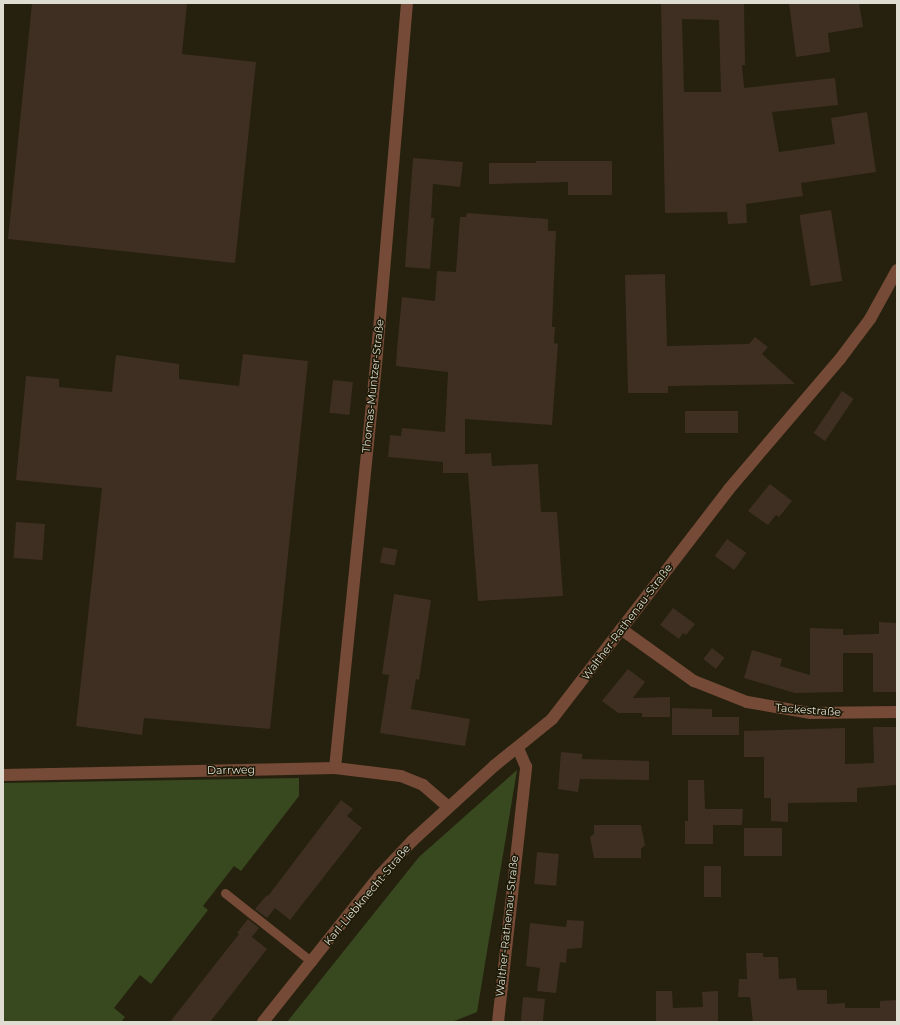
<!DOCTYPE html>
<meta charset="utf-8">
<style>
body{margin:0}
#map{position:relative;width:900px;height:1025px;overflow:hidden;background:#25210e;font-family:Montserrat,sans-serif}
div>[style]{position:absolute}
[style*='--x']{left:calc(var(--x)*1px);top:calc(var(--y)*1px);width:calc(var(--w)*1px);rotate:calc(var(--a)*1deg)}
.green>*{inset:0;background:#38481f}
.building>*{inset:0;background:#3f2f22;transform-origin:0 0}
.lane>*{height:9px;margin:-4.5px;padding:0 4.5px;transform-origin:4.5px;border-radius:4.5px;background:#754a36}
.street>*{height:12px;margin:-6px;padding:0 6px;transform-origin:6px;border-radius:6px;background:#754a36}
span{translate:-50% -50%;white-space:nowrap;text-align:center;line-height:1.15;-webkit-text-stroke:3px #1b1806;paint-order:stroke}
.street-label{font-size:11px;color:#dfddd1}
.frame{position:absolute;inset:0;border:4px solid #dfddd1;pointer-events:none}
</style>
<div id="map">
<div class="green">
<i style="clip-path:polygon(517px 770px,477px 1012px,452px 1022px,287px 1022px,419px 857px)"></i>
<i style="clip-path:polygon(299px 778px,299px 796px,241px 871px,234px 866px,203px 906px,208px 910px,151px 984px,140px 975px,114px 1008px,125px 1017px,121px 1022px,3px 1022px,3px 783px)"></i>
</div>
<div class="building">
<i style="clip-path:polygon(32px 3px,187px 3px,182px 54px,256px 62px,235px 263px,8px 239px)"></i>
<i style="clip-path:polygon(evenodd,661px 3px,744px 3px,745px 65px,742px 65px,744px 88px,835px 78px,838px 105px,772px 112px,779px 152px,835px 144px,831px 118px,867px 112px,876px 172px,801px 183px,803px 196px,746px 204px,747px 223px,728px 224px,727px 212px,665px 213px,661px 3px,682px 19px,719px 20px,721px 92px,684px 92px,682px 19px)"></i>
<i style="clip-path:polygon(789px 3px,859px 3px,863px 27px,828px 33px,830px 52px,796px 57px)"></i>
<i style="clip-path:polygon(413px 158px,463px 162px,460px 187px,433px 184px,431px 218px,434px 218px,430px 269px,405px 267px)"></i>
<i style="clip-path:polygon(536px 161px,612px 161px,612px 195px,568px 195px,568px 182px,489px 184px,489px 163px,536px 163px)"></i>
<i style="left:831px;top:210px;width:72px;height:32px;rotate:81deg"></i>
<i style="clip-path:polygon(467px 213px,548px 219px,548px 231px,556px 231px,552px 327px,555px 327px,554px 343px,558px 344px,552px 425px,465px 419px,465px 454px,491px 453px,492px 466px,538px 464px,541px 512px,557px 512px,563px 596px,478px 601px,468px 473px,443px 473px,443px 462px,388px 457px,390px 435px,401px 436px,402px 428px,445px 432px,448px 372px,396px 366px,397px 349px,402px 297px,435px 301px,437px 271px,456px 272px,460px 217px,466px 217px)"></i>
<i style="clip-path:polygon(665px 274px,667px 346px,749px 344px,755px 337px,768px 347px,762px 354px,795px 384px,668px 386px,668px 393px,628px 393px,625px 275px)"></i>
<i style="clip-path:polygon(243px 354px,308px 361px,270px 729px,144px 718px,142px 735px,76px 726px,102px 488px,16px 480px,26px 376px,59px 379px,59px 387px,112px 392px,116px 355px,179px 364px,179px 379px,239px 386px)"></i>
<i style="left:333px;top:380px;width:20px;height:33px;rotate:6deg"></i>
<i style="left:842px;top:391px;width:14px;height:51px;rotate:34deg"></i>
<i style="left:738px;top:411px;width:22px;height:53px;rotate:90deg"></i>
<i style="clip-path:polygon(770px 484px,792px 501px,779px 517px,776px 515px,768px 525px,748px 511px)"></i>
<i style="left:16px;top:522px;width:29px;height:36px;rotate:4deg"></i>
<i style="left:727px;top:539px;width:24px;height:21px;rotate:36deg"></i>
<i style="left:383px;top:547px;width:15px;height:16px;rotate:11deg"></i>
<i style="clip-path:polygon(394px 594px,431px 600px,419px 680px,416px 679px,411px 709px,470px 719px,465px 746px,380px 733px,389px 675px,382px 674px)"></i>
<i style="clip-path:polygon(673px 608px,695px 624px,686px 635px,683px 633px,679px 639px,660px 625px)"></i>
<i style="clip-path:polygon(879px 622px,897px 623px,897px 692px,873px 692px,873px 653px,843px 653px,843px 692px,795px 693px,744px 678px,752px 650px,782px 659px,780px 666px,810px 675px,810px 628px,843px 629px,843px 635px,877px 634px,879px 634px)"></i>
<i style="left:712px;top:648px;width:16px;height:14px;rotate:38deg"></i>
<i style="clip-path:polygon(628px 669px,645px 682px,633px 698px,670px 697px,670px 717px,642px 717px,642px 713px,618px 713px,602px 701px)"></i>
<i style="clip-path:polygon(672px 708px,712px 709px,712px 717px,739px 717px,739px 735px,672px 735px)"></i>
<i style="clip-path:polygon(873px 727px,897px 727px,897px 785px,857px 788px,857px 802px,788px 803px,788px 822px,771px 821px,771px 798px,764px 798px,764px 757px,744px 757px,744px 731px,845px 728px,845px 764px,874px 763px)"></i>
<i style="clip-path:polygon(561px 752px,582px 754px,582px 759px,649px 761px,649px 780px,580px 779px,578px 792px,558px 789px)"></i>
<i style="clip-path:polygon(688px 780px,704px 780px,705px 809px,743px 809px,742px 825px,713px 825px,713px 844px,685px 844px,685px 821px,688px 821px)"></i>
<i style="clip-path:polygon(341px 800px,353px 809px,347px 816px,362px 828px,290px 920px,275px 908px,267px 918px,255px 909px,267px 895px,268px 896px)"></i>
<i style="clip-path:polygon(594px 825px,641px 825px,645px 845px,641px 849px,641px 858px,594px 858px,590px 837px,594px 834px)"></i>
<i style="left:744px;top:828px;width:38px;height:28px"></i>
<i style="left:537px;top:852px;width:22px;height:32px;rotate:5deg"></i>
<i style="left:704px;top:866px;width:17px;height:31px"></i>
<i style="clip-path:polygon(248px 919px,259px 928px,252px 937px,267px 949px,256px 963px,210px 1022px,170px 1022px,239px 934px,237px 933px)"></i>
<i style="clip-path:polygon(567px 920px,584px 921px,582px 948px,567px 949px,566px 963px,560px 962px,556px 993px,537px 991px,540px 968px,526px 966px,530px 923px,566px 927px)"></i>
<i style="clip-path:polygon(746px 953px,763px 953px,763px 957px,778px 957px,779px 979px,796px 978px,797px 990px,827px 990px,827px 1004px,845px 1003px,845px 1008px,880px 1008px,880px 1001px,897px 1000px,897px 1022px,753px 1022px,750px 997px,738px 997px,739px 979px,747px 979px)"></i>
<i style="clip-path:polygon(656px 991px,672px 991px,673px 1008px,703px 1007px,702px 992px,718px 991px,718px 1022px,656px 1022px)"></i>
<i style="left:523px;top:997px;width:22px;height:25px;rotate:5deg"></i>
</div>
<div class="lane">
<i style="--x:225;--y:893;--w:111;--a:38.4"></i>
</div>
<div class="street">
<i style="--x:621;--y:629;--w:90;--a:35.5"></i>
<i style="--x:694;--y:681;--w:57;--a:21.6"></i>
<i style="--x:747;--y:702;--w:65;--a:9.8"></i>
<i style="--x:811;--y:713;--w:86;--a:-0.7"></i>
<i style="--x:335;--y:768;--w:417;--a:-84.2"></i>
<i style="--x:377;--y:353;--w:351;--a:-85.1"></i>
<i style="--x:3;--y:775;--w:332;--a:-1.2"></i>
<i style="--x:335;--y:768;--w:66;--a:6.9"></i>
<i style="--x:401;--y:776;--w:24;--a:22"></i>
<i style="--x:423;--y:785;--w:33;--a:41"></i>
<i style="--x:263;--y:1022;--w:188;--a:-51.5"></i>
<i style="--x:380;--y:875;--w:47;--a:-46.7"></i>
<i style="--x:412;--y:841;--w:111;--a:-42.4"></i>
<i style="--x:494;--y:766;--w:75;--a:-39"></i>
<i style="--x:552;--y:719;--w:290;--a:-52.4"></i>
<i style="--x:729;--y:489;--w:171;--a:-49.5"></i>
<i style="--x:840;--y:359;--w:50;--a:-53.1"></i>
<i style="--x:870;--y:319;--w:56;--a:-61.1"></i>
<i style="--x:498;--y:1022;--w:257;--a:-83.7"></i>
<i style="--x:526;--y:767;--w:21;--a:-113"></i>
</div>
<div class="street-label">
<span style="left:373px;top:386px;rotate:-84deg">Thomas-Müntzer-Straße</span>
<span style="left:627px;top:622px;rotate:-53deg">Walther-Rathenau-Straße</span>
<span style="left:808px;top:710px;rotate:4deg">Tackestraße</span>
<span style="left:231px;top:770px;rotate:-1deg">Darrweg</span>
<span style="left:367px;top:895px;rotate:-50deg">Karl-Liebknecht-Straße</span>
<span style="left:507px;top:926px;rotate:-84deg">Walther-Rathenau-Straße</span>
</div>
<div class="frame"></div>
</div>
